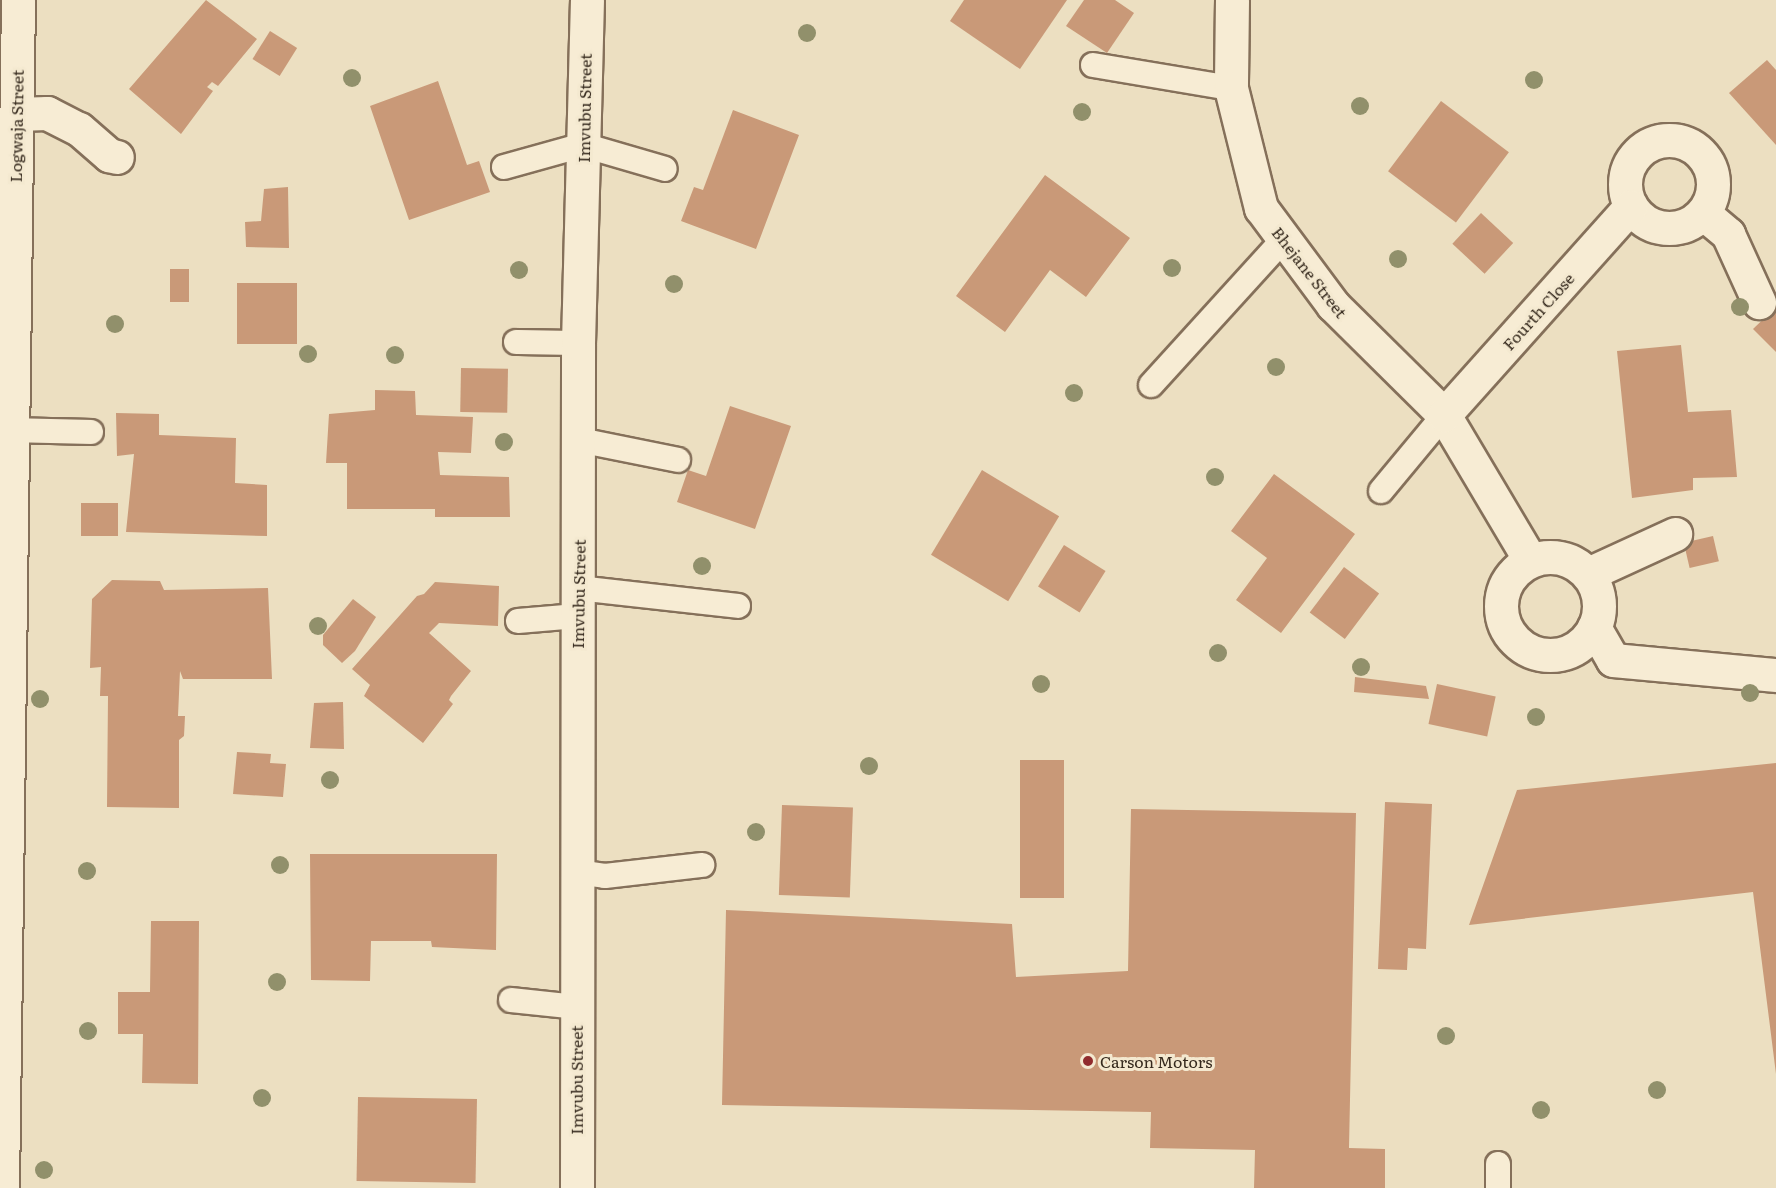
<!DOCTYPE html>
<style>
body{margin:0}
#map{position:relative;width:1776px;height:1188px;overflow:hidden;background:#ecdfc1;font-family:Literata,serif}
div>[style]{position:absolute}
[style*='--x']{left:calc(var(--x)*1px);top:calc(var(--y)*1px);width:calc(var(--w)*1px);rotate:calc(var(--a)*1deg)}
.building>*{inset:0;background:#c99978;transform-origin:0 0}
.roads{filter:drop-shadow(2px 0 #85705a) drop-shadow(-2px 0 #85705a) drop-shadow(0 2px #85705a) drop-shadow(0 -2px #85705a)}
.lane>*{height:24px;margin:-12px;padding:0 12px;transform-origin:12px;border-radius:12px;background:#f7ecd4}
.street>*{height:33px;margin:-16.5px;padding:0 16.5px;transform-origin:16.5px;border-radius:16.5px;background:#f7ecd4}
.street>.ring{margin:-16.5px;padding:0;box-sizing:content-box;background:none;border:33px solid #f7ecd4;border-radius:50%}
.trees>*{width:18px;height:18px;margin:-9px;border-radius:50%;background:#91906b}
.dots>*{width:16px;height:16px;translate:-50% -50%;box-sizing:border-box;border:3px solid #f4e9d0;border-radius:50%}
span{translate:-50% -50%;white-space:nowrap;text-align:center;line-height:1.15;-webkit-text-stroke:6px #f4e9d0;paint-order:stroke}
.street-label{font-size:16px;color:#35291d}
.poi-label{font-size:16px;color:#35291d}
.left{translate:0 -50%;text-align:left}
</style>
<div id="map">
<div class="building">
<i style="clip-path:polygon(206px 0,257px 39px,218px 86px,212px 82px,207px 87px,213px 91px,181px 134px,129px 89px)"></i>
<i style="clip-path:polygon(964px 0,1067px 0,1020px 69px,950px 21px)"></i>
<i style="clip-path:polygon(1084px 0,1115px 0,1134px 13px,1107px 53px,1066px 26px)"></i>
<i style="left:270px;top:31px;width:32px;height:33px;rotate:32deg"></i>
<i style="clip-path:polygon(1767px 60px,1776px 70px,1776px 145px,1729px 93px)"></i>
<i style="clip-path:polygon(438px 81px,467px 165px,479px 161px,490px 192px,409px 220px,370px 106px)"></i>
<i style="left:1441px;top:101px;width:85px;height:88px;rotate:37deg"></i>
<i style="clip-path:polygon(733px 110px,799px 135px,756px 249px,681px 221px,694px 187px,703px 190px)"></i>
<i style="clip-path:polygon(1045px 175px,1130px 238px,1086px 297px,1050px 270px,1005px 332px,956px 296px)"></i>
<i style="clip-path:polygon(288px 187px,289px 248px,246px 247px,245px 222px,261px 221px,264px 189px)"></i>
<i style="left:1481px;top:213px;width:44px;height:42px;rotate:43deg"></i>
<i style="left:189px;top:269px;width:33px;height:19px;rotate:90deg"></i>
<i style="left:237px;top:283px;width:60px;height:61px"></i>
<i style="clip-path:polygon(1776px 307px,1776px 352px,1753px 329px)"></i>
<i style="clip-path:polygon(1681px 345px,1688px 412px,1731px 410px,1737px 477px,1693px 478px,1693px 490px,1632px 498px,1617px 351px)"></i>
<i style="left:461px;top:368px;width:47px;height:44px;rotate:1deg"></i>
<i style="clip-path:polygon(375px 390px,415px 391px,416px 415px,473px 417px,471px 453px,438px 452px,440px 475px,509px 477px,510px 517px,435px 517px,435px 509px,347px 509px,347px 463px,326px 463px,329px 414px,375px 410px)"></i>
<i style="clip-path:polygon(730px 406px,791px 426px,755px 529px,677px 502px,688px 470px,706px 476px)"></i>
<i style="clip-path:polygon(116px 413px,159px 414px,159px 435px,236px 438px,235px 483px,267px 485px,267px 536px,126px 532px,134px 454px,117px 456px)"></i>
<i style="left:982px;top:470px;width:90px;height:99px;rotate:31deg"></i>
<i style="clip-path:polygon(1274px 474px,1355px 534px,1281px 633px,1236px 600px,1267px 558px,1231px 531px)"></i>
<i style="left:81px;top:503px;width:37px;height:33px"></i>
<i style="left:1713px;top:536px;width:26px;height:30px;rotate:77deg"></i>
<i style="left:1064px;top:545px;width:49px;height:49px;rotate:32deg"></i>
<i style="left:1344px;top:567px;width:44px;height:57px;rotate:37deg"></i>
<i style="clip-path:polygon(112px 580px,160px 581px,164px 590px,268px 588px,272px 679px,183px 679px,180px 671px,178px 716px,185px 716px,184px 736px,179px 740px,179px 808px,107px 807px,108px 696px,100px 696px,101px 667px,90px 668px,92px 599px)"></i>
<i style="clip-path:polygon(435px 582px,499px 586px,498px 626px,439px 623px,429px 633px,471px 671px,451px 696px,449px 700px,453px 704px,423px 743px,364px 696px,370px 685px,352px 669px,417px 596px,424px 594px)"></i>
<i style="clip-path:polygon(353px 599px,376px 617px,355px 651px,342px 663px,323px 645px,323px 635px)"></i>
<i style="clip-path:polygon(1355px 677px,1426px 686px,1429px 699px,1354px 692px)"></i>
<i style="left:1437px;top:684px;width:60px;height:41px;rotate:12deg"></i>
<i style="clip-path:polygon(343px 702px,344px 749px,310px 748px,314px 703px)"></i>
<i style="clip-path:polygon(237px 752px,271px 754px,270px 763px,286px 764px,283px 797px,233px 794px)"></i>
<i style="left:1020px;top:760px;width:44px;height:138px"></i>
<i style="clip-path:polygon(1776px 763px,1776px 1074px,1753px 892px,1469px 925px,1517px 790px)"></i>
<i style="clip-path:polygon(1385px 802px,1432px 804px,1426px 949px,1408px 948px,1407px 970px,1378px 969px)"></i>
<i style="left:782px;top:805px;width:71px;height:90px;rotate:2deg"></i>
<i style="clip-path:polygon(1131px 809px,1356px 813px,1349px 1148px,1385px 1149px,1385px 1188px,1254px 1188px,1255px 1150px,1150px 1148px,1151px 1112px,722px 1105px,726px 910px,1012px 924px,1016px 977px,1128px 971px)"></i>
<i style="clip-path:polygon(310px 854px,497px 854px,496px 950px,432px 947px,431px 941px,371px 941px,370px 981px,311px 980px)"></i>
<i style="clip-path:polygon(151px 921px,199px 921px,198px 1084px,142px 1083px,143px 1034px,118px 1034px,118px 992px,150px 992px)"></i>
<i style="left:358px;top:1097px;width:119px;height:84px;rotate:1deg"></i>
</div>
<div class="roads">
<div class="lane">
<i style="--x:1093;--y:65;--w:140;--a:9.5"></i>
<i style="--x:504;--y:167;--w:82;--a:-15.6"></i>
<i style="--x:583;--y:145;--w:85;--a:16.3"></i>
<i style="--x:516;--y:342;--w:62;--a:0.9"></i>
<i style="--x:1151;--y:385;--w:197;--a:-47.7"></i>
<i style="--x:10;--y:430;--w:81;--a:1.4"></i>
<i style="--x:579;--y:440;--w:101;--a:11.4"></i>
<i style="--x:1381;--y:491;--w:99;--a:-50.3"></i>
<i style="--x:578;--y:588;--w:161;--a:6.4"></i>
<i style="--x:518;--y:621;--w:59;--a:-4.8"></i>
<i style="--x:577;--y:872;--w:28;--a:8"></i>
<i style="--x:605;--y:876;--w:98;--a:-6.5"></i>
<i style="--x:511;--y:1000;--w:65;--a:6.1"></i>
<i style="--x:1498;--y:1164;--w:24;--a:90"></i>
</div>
<div class="street">
<i style="--x:1232;--y:0;--w:88;--a:90.7"></i>
<i style="--x:1231;--y:88;--w:124;--a:76"></i>
<i style="--x:1261;--y:208;--w:121;--a:53.4"></i>
<i style="--x:1333;--y:305;--w:156;--a:44.7"></i>
<i style="--x:1444;--y:415;--w:169;--a:59.3"></i>
<i style="--x:16;--y:114;--w:31;--a:-2"></i>
<i style="--x:47;--y:113;--w:36;--a:27"></i>
<i style="--x:79;--y:129;--w:40;--a:41"></i>
<i style="--x:109;--y:155;--w:8;--a:14"></i>
<i class="ring" style="left:1625px;top:140px;width:55px;height:55px"></i>
<i style="--x:1703;--y:213;--w:33;--a:40"></i>
<i style="--x:1728;--y:234;--w:75;--a:65.5"></i>
<i style="--x:1444;--y:415;--w:280;--a:-48.2"></i>
<i class="ring" style="left:1501px;top:557px;width:65px;height:65px"></i>
<i style="--x:1588;--y:574;--w:96;--a:-24.7"></i>
<i style="--x:1594;--y:627;--w:38;--a:60"></i>
<i style="--x:1613;--y:660;--w:164;--a:5.3"></i>
<i style="--x:2;--y:1188;--w:1188;--a:-89.23"></i>
<i style="--x:577;--y:1188;--w:845;--a:-89.93"></i>
<i style="--x:578;--y:343;--w:343;--a:-88.5"></i>
</div>
</div>
<div class="trees">
<i style="left:807px;top:33px"></i>
<i style="left:352px;top:78px"></i>
<i style="left:1534px;top:80px"></i>
<i style="left:1360px;top:106px"></i>
<i style="left:1082px;top:112px"></i>
<i style="left:1398px;top:259px"></i>
<i style="left:1172px;top:268px"></i>
<i style="left:519px;top:270px"></i>
<i style="left:674px;top:284px"></i>
<i style="left:1740px;top:307px"></i>
<i style="left:115px;top:324px"></i>
<i style="left:308px;top:354px"></i>
<i style="left:395px;top:355px"></i>
<i style="left:1276px;top:367px"></i>
<i style="left:1074px;top:393px"></i>
<i style="left:504px;top:442px"></i>
<i style="left:1215px;top:477px"></i>
<i style="left:702px;top:566px"></i>
<i style="left:318px;top:626px"></i>
<i style="left:1218px;top:653px"></i>
<i style="left:1361px;top:667px"></i>
<i style="left:1041px;top:684px"></i>
<i style="left:1750px;top:693px"></i>
<i style="left:40px;top:699px"></i>
<i style="left:1536px;top:717px"></i>
<i style="left:869px;top:766px"></i>
<i style="left:330px;top:780px"></i>
<i style="left:756px;top:832px"></i>
<i style="left:280px;top:865px"></i>
<i style="left:87px;top:871px"></i>
<i style="left:277px;top:982px"></i>
<i style="left:88px;top:1031px"></i>
<i style="left:1446px;top:1036px"></i>
<i style="left:1657px;top:1090px"></i>
<i style="left:262px;top:1098px"></i>
<i style="left:1541px;top:1110px"></i>
<i style="left:44px;top:1170px"></i>
</div>
<div class="dots">
<i style="left:1088px;top:1061px;background:#912c2d"></i>
</div>
<div class="street-label">
<span style="left:584px;top:108px;rotate:-89deg">Imvubu Street</span>
<span style="left:16px;top:126px;rotate:-89deg">Logwaja Street</span>
<span style="left:1310px;top:272px;rotate:52deg">Bhejane Street</span>
<span style="left:1538px;top:311px;rotate:-48deg">Fourth Close</span>
<span style="left:578px;top:594px;rotate:-89deg">Imvubu Street</span>
<span style="left:576px;top:1080px;rotate:-90deg">Imvubu Street</span>
</div>
<div class="poi-label">
<span class="left" style="left:1100px;top:1061px">Carson Motors</span>
</div>
</div>
